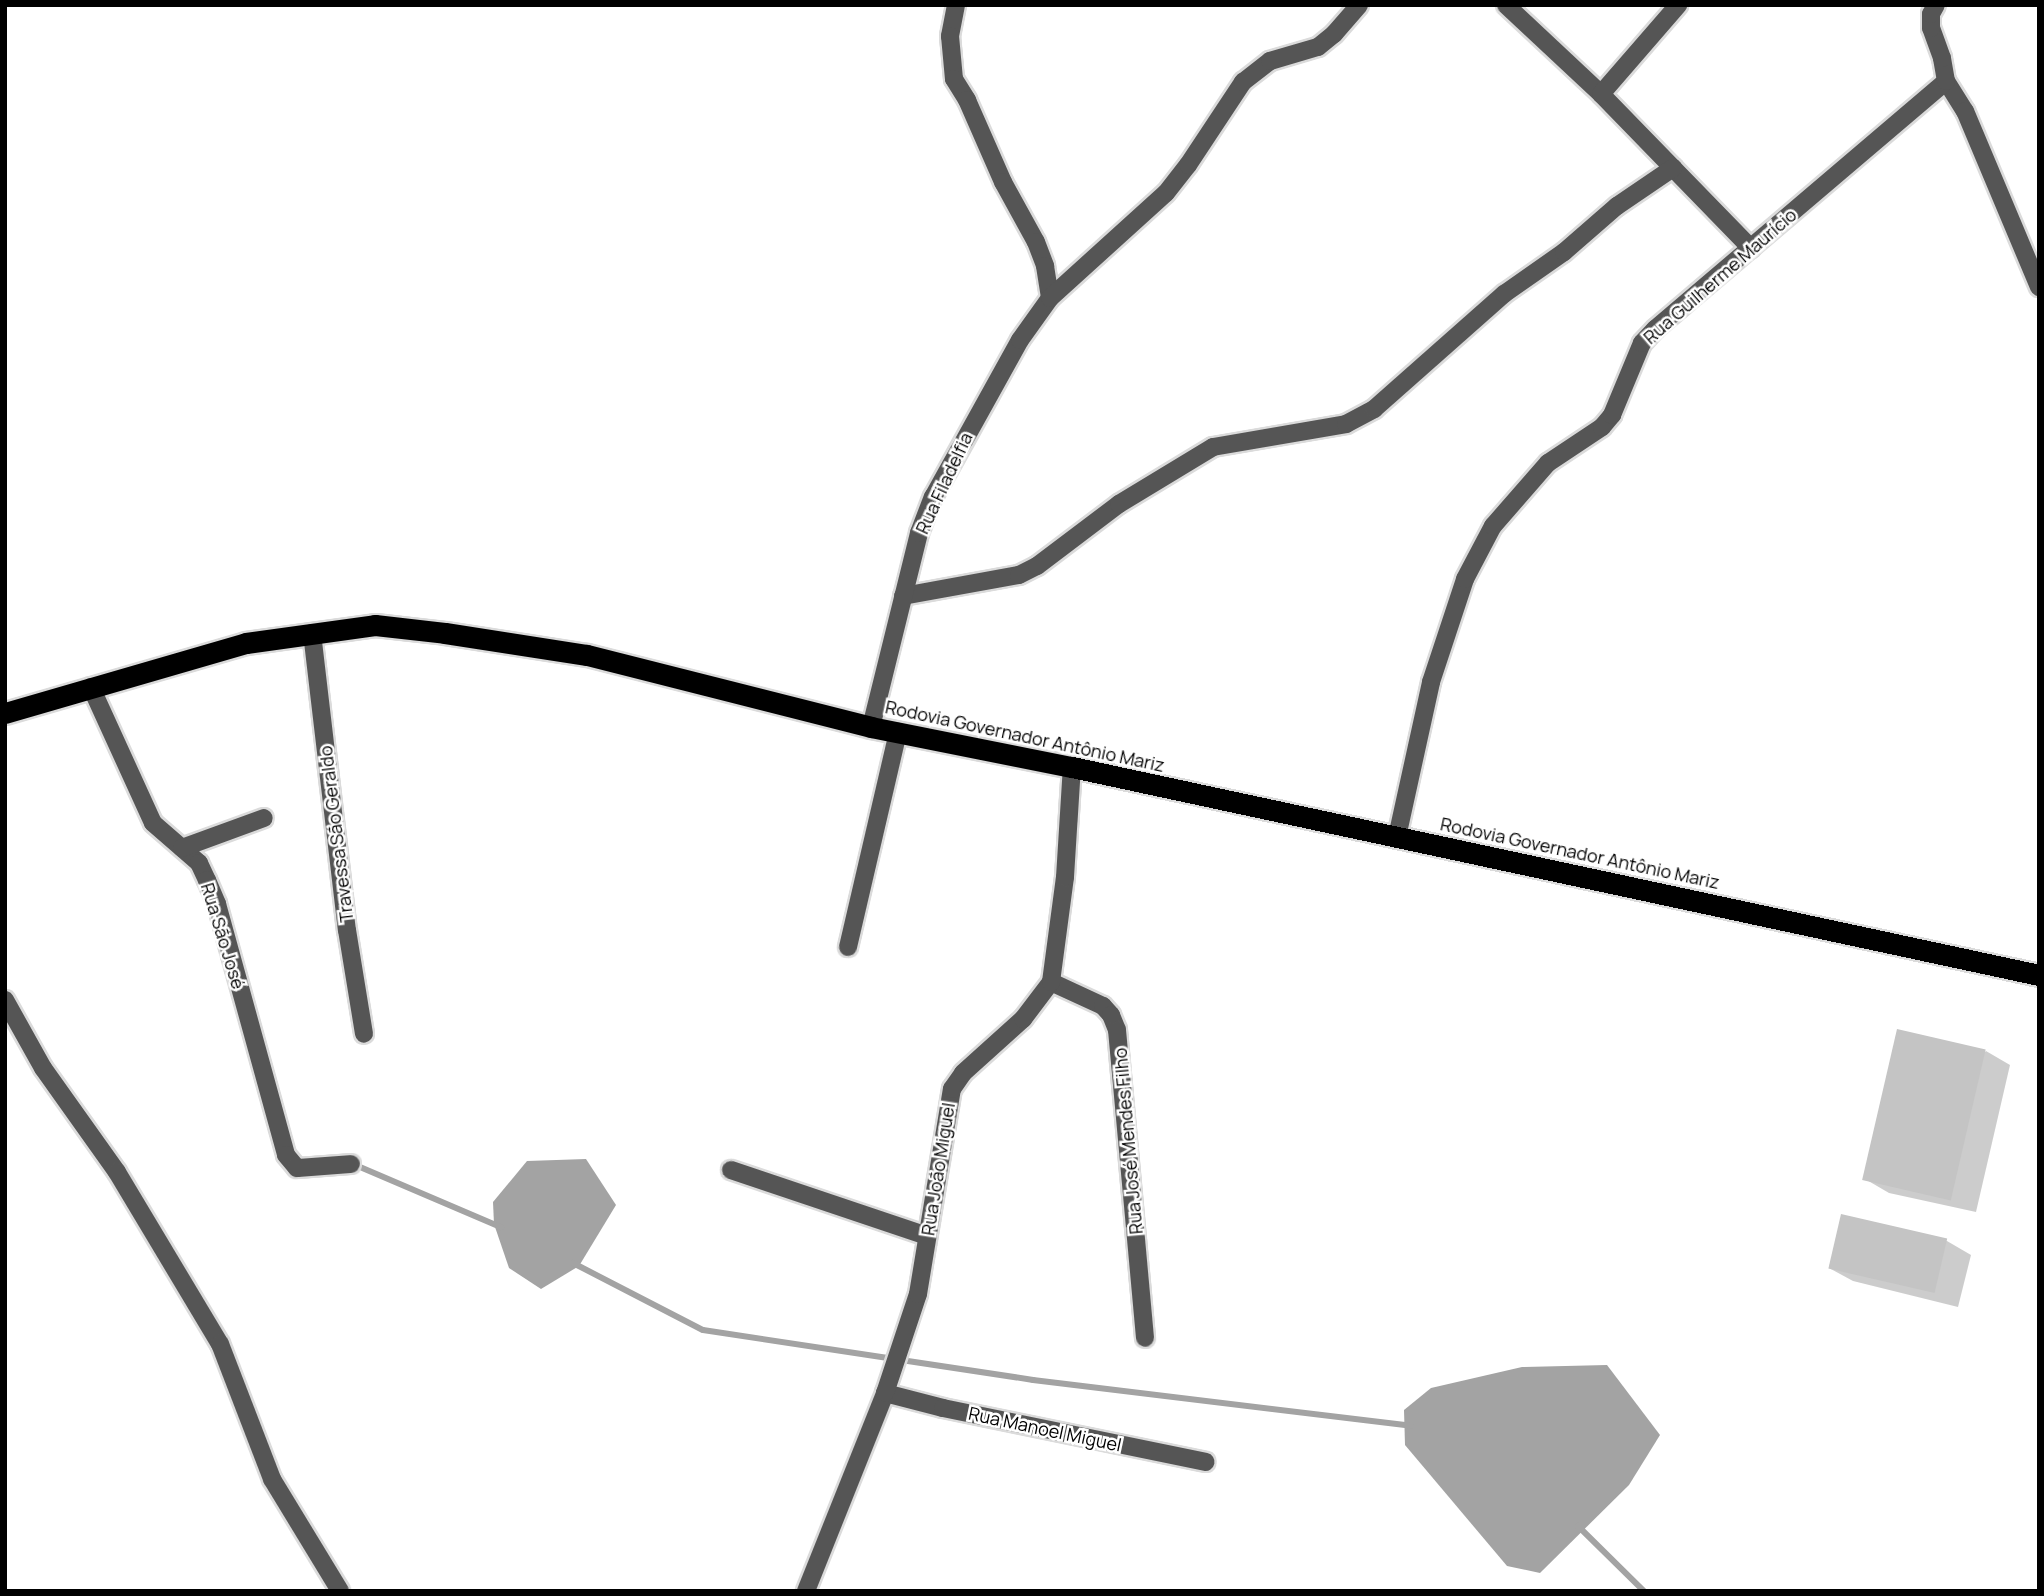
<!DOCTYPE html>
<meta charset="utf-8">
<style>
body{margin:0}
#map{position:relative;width:2044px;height:1596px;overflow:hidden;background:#fff;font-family:Manrope,sans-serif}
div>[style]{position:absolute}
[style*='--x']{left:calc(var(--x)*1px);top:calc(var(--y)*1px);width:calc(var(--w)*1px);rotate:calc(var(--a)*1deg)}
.water>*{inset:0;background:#a3a3a3}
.shadow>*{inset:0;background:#0003}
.stream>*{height:6px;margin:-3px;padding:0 3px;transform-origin:3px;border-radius:3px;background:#a3a3a3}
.building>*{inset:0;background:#c4c4c4;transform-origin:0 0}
.roads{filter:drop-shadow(2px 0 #dbdbdb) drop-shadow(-2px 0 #dbdbdb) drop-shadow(0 2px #dbdbdb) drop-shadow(0 -2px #dbdbdb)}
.minor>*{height:18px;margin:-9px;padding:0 9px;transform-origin:9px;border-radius:9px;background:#555}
.highway>*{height:21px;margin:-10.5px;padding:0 10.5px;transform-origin:10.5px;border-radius:10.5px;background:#000}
span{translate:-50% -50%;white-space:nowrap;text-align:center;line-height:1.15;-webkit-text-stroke:5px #fff;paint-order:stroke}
.street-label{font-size:18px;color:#000}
.frame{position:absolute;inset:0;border:7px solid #000;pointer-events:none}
</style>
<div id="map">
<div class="water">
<i style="clip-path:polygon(586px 1159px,616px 1205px,579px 1266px,541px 1289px,509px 1268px,494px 1224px,493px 1202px,527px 1161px)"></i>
<i style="clip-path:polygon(1607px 1365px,1660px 1435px,1629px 1485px,1540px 1573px,1507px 1566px,1405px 1445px,1404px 1410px,1431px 1388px,1522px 1367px)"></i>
</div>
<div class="shadow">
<i style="clip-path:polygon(1986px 1051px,2010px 1065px,1976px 1212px,1889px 1193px,1865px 1179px)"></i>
<i style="clip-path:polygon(1842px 1216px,1947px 1241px,1971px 1255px,1958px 1307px,1853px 1281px,1829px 1268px)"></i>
</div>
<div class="stream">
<i style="--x:353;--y:1164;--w:161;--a:23.1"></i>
<i style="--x:573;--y:1263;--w:146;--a:27.3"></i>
<i style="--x:703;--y:1330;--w:334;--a:8.6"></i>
<i style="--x:1033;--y:1380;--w:381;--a:6.9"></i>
<i style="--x:1578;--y:1526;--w:93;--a:44.6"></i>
</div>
<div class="building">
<i style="left:1897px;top:1029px;width:91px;height:155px;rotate:13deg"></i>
<i style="left:1841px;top:1214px;width:109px;height:56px;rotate:13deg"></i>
</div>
<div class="roads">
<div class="minor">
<i style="--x:956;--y:5;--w:32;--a:101"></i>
<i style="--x:950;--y:36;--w:43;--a:84.7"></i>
<i style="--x:954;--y:79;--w:25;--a:58"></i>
<i style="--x:967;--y:100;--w:90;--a:66.3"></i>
<i style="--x:1003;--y:182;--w:68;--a:61.2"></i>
<i style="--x:1036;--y:242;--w:26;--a:69"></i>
<i style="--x:1045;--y:266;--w:32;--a:81"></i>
<i style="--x:1506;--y:5;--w:130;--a:43.1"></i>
<i style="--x:1601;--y:94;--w:215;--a:45.8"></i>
<i style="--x:1946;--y:81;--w:36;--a:58"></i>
<i style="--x:1965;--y:111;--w:191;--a:67.2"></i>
<i style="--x:1601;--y:94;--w:118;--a:-49.1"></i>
<i style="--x:903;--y:596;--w:118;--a:-10.3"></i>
<i style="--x:1019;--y:575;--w:20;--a:-27"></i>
<i style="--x:1037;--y:566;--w:103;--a:-37.1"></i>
<i style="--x:1119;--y:504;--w:110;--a:-31.2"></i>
<i style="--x:1213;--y:447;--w:135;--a:-9.8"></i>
<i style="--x:1346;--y:424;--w:32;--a:-28"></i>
<i style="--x:1374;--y:409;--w:174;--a:-41.5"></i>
<i style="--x:1504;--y:294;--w:73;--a:-35"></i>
<i style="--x:1564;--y:252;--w:70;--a:-41"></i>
<i style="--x:1617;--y:206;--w:68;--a:-34.2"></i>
<i style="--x:312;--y:633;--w:299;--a:83.3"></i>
<i style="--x:347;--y:930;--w:105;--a:80.7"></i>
<i style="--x:91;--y:687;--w:149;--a:65.5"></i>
<i style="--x:153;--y:823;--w:61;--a:41"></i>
<i style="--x:199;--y:863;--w:19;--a:65"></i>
<i style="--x:207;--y:880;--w:26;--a:67"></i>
<i style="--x:217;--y:904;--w:260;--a:74.6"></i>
<i style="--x:286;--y:1155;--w:17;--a:50"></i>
<i style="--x:297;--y:1168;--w:54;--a:-4.2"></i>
<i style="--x:871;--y:727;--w:200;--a:-76.1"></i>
<i style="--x:919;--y:533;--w:39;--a:-69"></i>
<i style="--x:933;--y:497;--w:179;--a:-61"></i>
<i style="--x:1020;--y:340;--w:52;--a:-54.5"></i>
<i style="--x:1050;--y:298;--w:156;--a:-42.2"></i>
<i style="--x:1166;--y:193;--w:36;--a:-52"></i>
<i style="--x:1188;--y:165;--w:100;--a:-56.5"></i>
<i style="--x:1243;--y:82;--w:34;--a:-38"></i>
<i style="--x:1270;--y:61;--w:50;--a:-16.3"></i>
<i style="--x:1318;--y:47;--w:21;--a:-39"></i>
<i style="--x:1334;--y:34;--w:38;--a:-49"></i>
<i style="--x:1397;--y:837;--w:159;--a:-77.6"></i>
<i style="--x:1431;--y:682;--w:108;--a:-71.7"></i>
<i style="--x:1465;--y:579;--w:60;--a:-62.2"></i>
<i style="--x:1493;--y:526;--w:84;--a:-48.9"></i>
<i style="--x:1548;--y:463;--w:65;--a:-33.7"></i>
<i style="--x:1602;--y:427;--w:16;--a:-50"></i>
<i style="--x:1612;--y:415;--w:78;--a:-67.4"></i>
<i style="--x:1642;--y:343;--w:19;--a:-47"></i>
<i style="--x:1655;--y:329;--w:382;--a:-40.4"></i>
<i style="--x:1946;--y:81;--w:23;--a:-100"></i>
<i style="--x:1942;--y:58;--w:32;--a:-110"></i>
<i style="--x:1931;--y:28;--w:14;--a:-90"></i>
<i style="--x:1931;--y:14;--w:10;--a:-61"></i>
<i style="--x:182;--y:848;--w:87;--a:-20.1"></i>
<i style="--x:848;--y:947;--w:221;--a:-76.9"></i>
<i style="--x:1051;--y:982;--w:57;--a:24.8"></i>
<i style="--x:1103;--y:1006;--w:12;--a:48"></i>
<i style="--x:1111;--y:1015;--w:16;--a:68"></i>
<i style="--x:1117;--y:1030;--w:309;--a:84.8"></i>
<i style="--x:5;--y:1000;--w:78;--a:60.8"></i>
<i style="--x:43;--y:1068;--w:128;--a:54.6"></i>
<i style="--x:117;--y:1172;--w:200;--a:59.1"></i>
<i style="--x:220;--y:1344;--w:145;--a:68.9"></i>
<i style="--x:272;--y:1479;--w:131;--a:58.7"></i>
<i style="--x:731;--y:1170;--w:207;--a:18.6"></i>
<i style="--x:885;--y:1393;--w:60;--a:14.5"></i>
<i style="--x:943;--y:1408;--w:268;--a:11.6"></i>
<i style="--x:806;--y:1591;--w:213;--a:-68.2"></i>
<i style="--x:885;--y:1393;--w:104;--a:-71.6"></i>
<i style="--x:918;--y:1294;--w:208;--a:-80.6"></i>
<i style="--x:952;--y:1089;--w:19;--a:-55"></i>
<i style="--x:963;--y:1073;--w:81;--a:-42"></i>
<i style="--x:1023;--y:1019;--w:46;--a:-52.9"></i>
<i style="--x:1051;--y:982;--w:106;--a:-82.4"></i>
<i style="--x:1065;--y:877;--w:110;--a:-86.4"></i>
</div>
<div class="highway">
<i style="--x:5;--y:713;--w:251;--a:-16.2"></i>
<i style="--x:246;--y:643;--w:130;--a:-7.9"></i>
<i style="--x:375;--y:625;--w:70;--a:6.5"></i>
<i style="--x:445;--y:633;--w:144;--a:8.8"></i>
<i style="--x:587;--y:655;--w:293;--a:14.2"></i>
<i style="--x:871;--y:727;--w:205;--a:11.3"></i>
<i style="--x:1072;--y:767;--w:989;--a:12.14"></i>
</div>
</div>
<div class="street-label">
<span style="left:1720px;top:276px;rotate:-41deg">Rua Guilherme Maurício</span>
<span style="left:944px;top:483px;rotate:-65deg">Rua Filadelfia</span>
<span style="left:1025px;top:736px;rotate:12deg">Rodovia Governador Antônio Mariz</span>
<span style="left:336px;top:834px;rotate:-97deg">Travessa São Geraldo</span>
<span style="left:1580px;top:853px;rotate:12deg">Rodovia Governador Antônio Mariz</span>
<span style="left:223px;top:936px;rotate:73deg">Rua São José</span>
<span style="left:1128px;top:1141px;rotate:-95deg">Rua José Mendes Filho</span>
<span style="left:938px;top:1169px;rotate:-81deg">Rua João Miguel</span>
<span style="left:1045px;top:1429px;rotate:12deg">Rua Manoel Miguel</span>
</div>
<div class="frame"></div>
</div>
